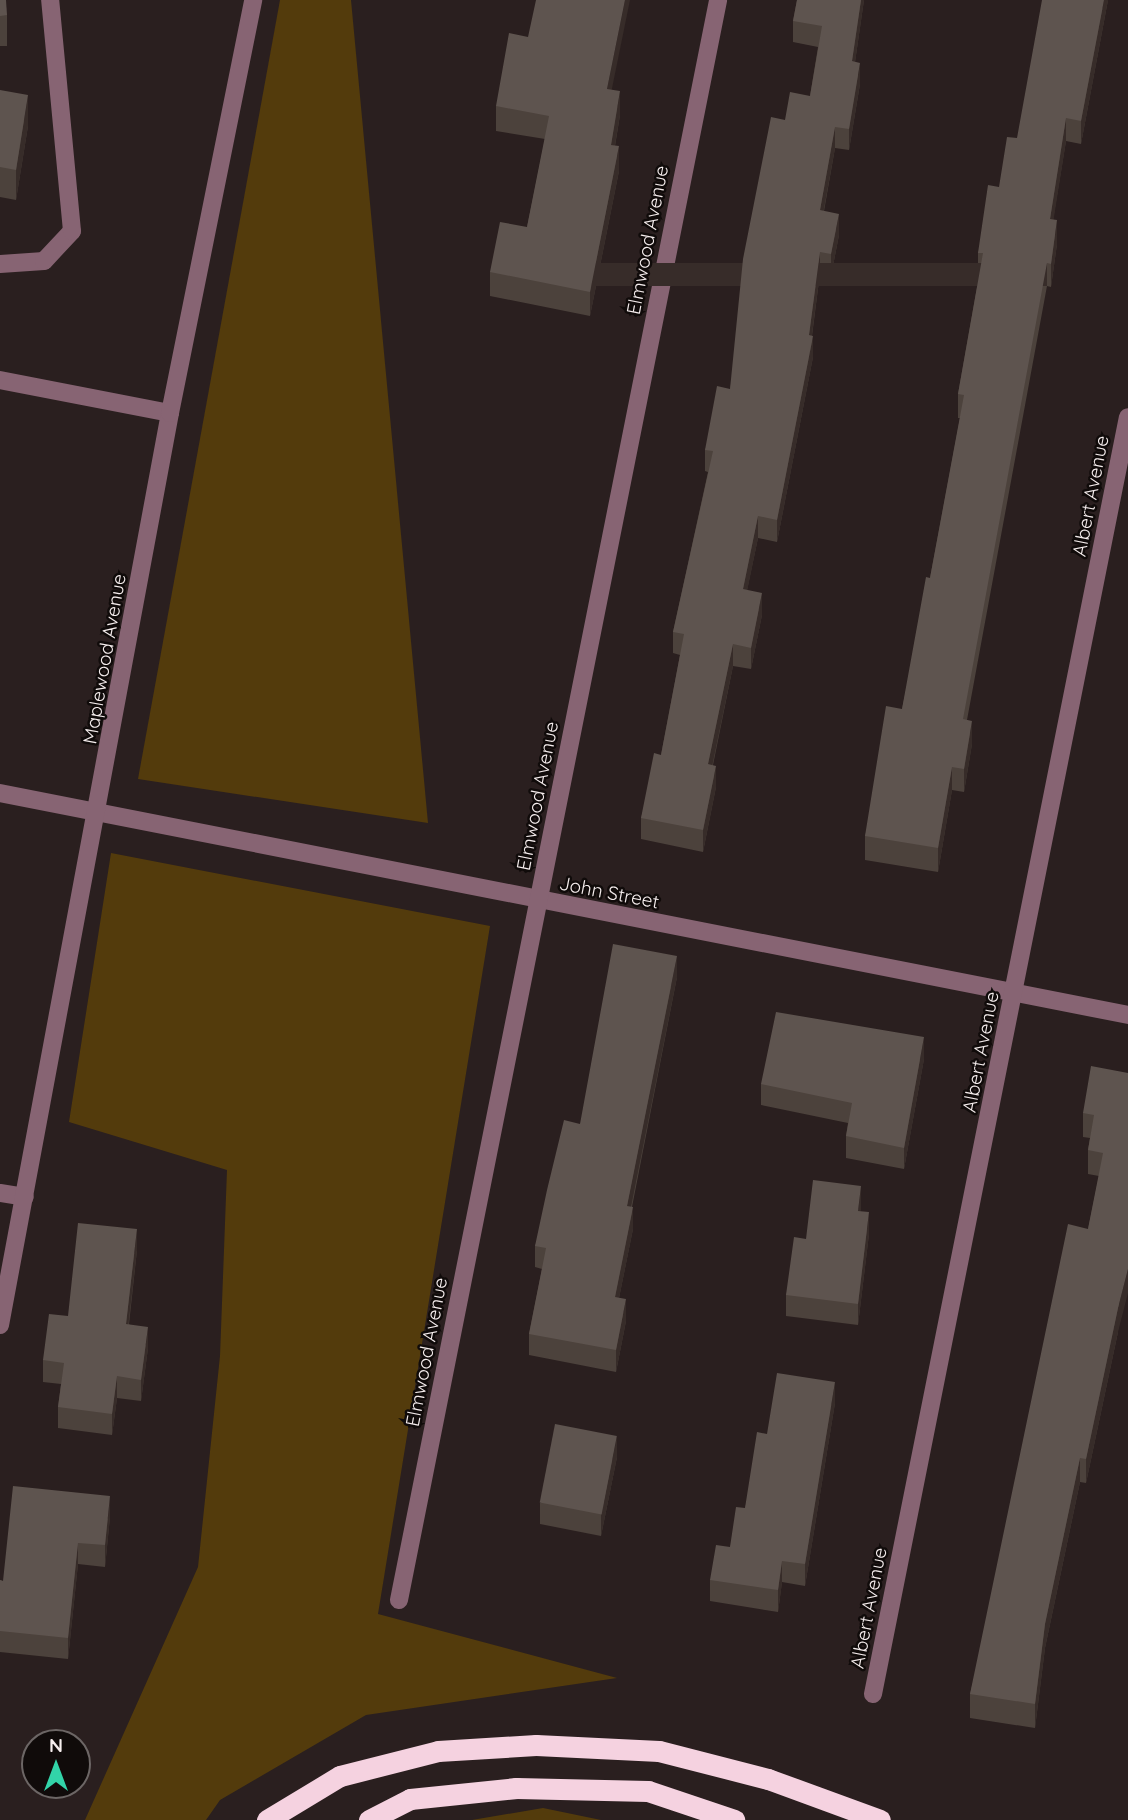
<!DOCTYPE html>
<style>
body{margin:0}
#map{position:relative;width:1128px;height:1820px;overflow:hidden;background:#2a1f1f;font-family:Quicksand,sans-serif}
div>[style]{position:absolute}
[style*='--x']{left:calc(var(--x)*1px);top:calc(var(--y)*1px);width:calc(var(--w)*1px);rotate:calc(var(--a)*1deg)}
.green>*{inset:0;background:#533b0c}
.minor>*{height:18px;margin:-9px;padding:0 9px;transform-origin:9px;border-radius:9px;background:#876473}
.highway>*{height:21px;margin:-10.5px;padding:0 10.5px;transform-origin:10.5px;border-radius:10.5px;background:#f5d2e0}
.wall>*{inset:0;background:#4c423c}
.shaded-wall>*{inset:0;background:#372c29;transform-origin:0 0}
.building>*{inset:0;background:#5e544f;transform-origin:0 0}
span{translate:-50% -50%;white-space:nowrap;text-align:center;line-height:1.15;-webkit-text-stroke:5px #100b0a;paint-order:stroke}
.street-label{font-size:19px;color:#f6eeee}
.north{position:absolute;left:21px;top:1729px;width:70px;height:70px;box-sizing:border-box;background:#100b0a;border:2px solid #6c6665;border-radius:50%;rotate:0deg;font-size:19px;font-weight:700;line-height:28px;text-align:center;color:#f6eeee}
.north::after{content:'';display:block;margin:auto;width:24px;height:32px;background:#32d4a9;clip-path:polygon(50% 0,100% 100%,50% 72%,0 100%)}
</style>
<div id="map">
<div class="green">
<i style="clip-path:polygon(280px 0,351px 0,428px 823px,138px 779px)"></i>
<i style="clip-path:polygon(111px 853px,490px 926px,378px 1614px,617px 1678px,366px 1715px,220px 1800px,206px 1820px,85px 1820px,198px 1567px,220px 1356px,227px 1170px,69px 1122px)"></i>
<i style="clip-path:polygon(543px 1808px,601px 1820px,472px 1820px)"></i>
</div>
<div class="minor">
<i style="--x:0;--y:264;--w:44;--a:-3.9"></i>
<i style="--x:44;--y:261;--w:41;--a:-47"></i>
<i style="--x:72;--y:231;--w:232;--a:-95.4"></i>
<i style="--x:0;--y:380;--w:173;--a:11"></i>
<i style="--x:0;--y:793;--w:1150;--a:11.13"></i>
<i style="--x:0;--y:1193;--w:25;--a:9"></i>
<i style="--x:0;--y:1325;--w:928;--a:-79.44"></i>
<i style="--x:170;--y:413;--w:421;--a:-78.6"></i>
<i style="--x:399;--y:1600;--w:1631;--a:-78.72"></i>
<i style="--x:873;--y:1694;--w:1302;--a:-78.71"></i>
</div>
<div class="highway">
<i style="--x:267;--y:1820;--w:85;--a:-31.1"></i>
<i style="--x:340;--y:1776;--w:101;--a:-14.3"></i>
<i style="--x:438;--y:1751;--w:98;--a:-3.5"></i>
<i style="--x:536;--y:1745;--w:123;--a:2.8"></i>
<i style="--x:659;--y:1751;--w:113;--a:14.4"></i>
<i style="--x:768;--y:1779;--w:119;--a:20.1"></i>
<i style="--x:369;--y:1820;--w:46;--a:-27.1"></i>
<i style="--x:410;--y:1799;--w:107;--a:-5.9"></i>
<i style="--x:516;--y:1788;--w:132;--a:1.3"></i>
<i style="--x:648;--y:1791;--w:91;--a:18.6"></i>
</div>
<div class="wall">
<i style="clip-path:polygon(0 0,7px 15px,7px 46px,0 46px)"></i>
<i style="clip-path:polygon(797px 0,864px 0,855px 62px,860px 84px,849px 150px,835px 148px,824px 211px,839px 235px,831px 276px,820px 273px,812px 336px,813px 357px,777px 542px,758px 538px,747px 590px,762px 615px,751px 669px,733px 666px,713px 765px,716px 787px,703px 852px,641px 839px,641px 818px,661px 755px,680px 655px,673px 653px,673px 632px,708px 472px,705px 471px,705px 450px,730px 389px,785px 120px,810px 96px,818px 47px,793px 42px,793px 21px)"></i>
<i style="clip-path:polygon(1108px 0,1081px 144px,1066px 141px,1053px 220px,1057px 244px,1051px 287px,1047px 286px,967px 720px,972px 744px,964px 792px,952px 790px,938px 872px,865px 860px,865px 836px,902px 709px,930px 578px,960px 418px,958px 418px,958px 394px,979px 276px,978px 276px,978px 253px,1017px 138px)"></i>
<i style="clip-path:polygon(0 90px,28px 126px,16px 200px,0 197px)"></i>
<i style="clip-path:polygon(612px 90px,620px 115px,615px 146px,619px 171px,590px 316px,490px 296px,490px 272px,527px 227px,545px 139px,496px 131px,496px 106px)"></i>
<i style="clip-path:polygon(677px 977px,632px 1207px,633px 1229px,619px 1298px,626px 1321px,616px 1372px,529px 1355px,529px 1334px,542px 1269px,535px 1267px,535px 1246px,580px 1124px)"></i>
<i style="clip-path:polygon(924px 1059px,904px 1169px,846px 1158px,846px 1136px,848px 1123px,761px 1105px,761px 1084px)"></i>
<i style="clip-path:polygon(1128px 1073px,1118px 1332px,1086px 1483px,1080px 1482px,1045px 1648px,1035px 1728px,970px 1718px,970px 1694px,1088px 1229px,1099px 1176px,1088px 1174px,1088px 1150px,1090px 1138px,1083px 1137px,1083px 1113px)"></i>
<i style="clip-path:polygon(861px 1208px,860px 1211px,869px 1234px,858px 1325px,786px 1316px,786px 1295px,806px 1239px)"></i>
<i style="clip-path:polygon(137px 1250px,129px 1324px,148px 1348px,141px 1401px,117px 1398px,112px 1435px,58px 1428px,58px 1407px,61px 1384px,43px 1382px,43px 1360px)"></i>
<i style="clip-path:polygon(835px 1403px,805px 1586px,782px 1582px,778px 1612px,710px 1601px,710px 1580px,730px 1547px,745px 1508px,767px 1434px)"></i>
<i style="clip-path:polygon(617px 1457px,601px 1536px,540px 1524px,540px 1503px)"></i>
<i style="clip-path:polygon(110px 1517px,105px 1567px,78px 1564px,68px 1659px,0 1652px,0 1580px,3px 1581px)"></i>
</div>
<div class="shaded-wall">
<i style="clip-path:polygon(625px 0,630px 0,607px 113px,607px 89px)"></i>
<i style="clip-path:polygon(861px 0,864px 0,852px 83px,852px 61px)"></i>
<i style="clip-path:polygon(1104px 0,1108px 0,1081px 144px,1081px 121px)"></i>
<i style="clip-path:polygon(860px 63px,860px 84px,849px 150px,849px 129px)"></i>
<i style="clip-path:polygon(620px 91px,620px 115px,611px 169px,611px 145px)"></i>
<i style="clip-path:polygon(28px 95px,28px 126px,16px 200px,16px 170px)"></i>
<i style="clip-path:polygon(1066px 118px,1066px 141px,1050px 242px,1050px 219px)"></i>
<i style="clip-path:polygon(835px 127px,835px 148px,820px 231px,820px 210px)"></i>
<i style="clip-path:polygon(619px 146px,619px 171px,590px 316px,590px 292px)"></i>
<i style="clip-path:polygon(839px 214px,839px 235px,831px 276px,831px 254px)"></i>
<i style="clip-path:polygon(1057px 220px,1057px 244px,1051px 287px,1051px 264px)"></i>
<i style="clip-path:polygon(820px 252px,820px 273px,809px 357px,809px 335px)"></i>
<i style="left:1047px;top:263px;width:23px;height:464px;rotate:90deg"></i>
<i style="clip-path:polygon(813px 336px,813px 357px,777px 542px,777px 520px)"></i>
<i style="clip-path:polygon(758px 516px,758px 538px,743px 611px,743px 589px)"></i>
<i style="clip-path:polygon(762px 593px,762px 615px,751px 669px,751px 648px)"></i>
<i style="clip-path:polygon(733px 644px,733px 666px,708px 786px,708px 764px)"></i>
<i style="clip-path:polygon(972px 721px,972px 744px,964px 792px,964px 769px)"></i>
<i style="clip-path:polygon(716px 766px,716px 787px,703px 852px,703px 830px)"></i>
<i style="clip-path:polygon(952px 767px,952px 790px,938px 872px,938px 848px)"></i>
<i style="clip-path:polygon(677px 956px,677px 977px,627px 1227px,627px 1206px)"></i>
<i style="clip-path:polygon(924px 1037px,924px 1059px,904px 1169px,904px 1148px)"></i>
<i style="clip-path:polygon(861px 1186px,861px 1208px,858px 1232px,858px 1211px)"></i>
<i style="clip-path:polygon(633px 1207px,633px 1229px,615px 1318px,615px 1297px)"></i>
<i style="clip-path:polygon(869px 1212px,869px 1234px,858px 1325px,858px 1304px)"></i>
<i style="clip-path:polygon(137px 1229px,137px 1250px,126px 1345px,126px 1324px)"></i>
<i style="clip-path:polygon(1128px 1269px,1128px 1293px,1118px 1332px,1086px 1483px,1086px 1459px,1118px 1308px)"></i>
<i style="clip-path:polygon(626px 1299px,626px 1321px,616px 1372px,616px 1350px)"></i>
<i style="clip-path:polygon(148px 1327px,148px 1348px,141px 1401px,141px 1380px)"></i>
<i style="clip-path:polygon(117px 1376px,117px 1398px,112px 1435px,112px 1414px)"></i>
<i style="clip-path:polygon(835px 1382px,835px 1403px,805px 1586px,805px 1564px)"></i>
<i style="clip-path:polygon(617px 1436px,617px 1457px,601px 1536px,601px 1515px)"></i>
<i style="clip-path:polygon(1080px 1458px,1080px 1482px,1045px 1648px,1035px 1728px,1035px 1704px,1045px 1624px)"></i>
<i style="clip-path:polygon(110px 1496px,110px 1517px,105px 1567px,105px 1545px)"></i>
<i style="clip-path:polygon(78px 1543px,78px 1564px,68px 1659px,68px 1638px)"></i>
<i style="clip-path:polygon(782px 1561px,782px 1582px,778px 1612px,778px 1590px)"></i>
</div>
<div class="building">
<i style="clip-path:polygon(0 0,6px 0,7px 15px,0 16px)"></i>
<i style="clip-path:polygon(536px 0,625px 0,607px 89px,620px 91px,611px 145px,619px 146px,590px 292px,490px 272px,500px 222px,527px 227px,549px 116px,496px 106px,509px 33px,528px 37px)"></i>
<i style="clip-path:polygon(797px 0,861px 0,852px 61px,860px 63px,849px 129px,835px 127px,820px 210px,839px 214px,831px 254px,820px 252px,809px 335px,813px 336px,777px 520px,758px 516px,743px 589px,762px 593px,751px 648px,733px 644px,708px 764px,716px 766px,703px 830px,641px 818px,654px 753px,661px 755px,684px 634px,673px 632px,713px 451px,705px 450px,717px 386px,730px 389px,743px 259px,771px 117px,785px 120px,790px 92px,810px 96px,822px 26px,793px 21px)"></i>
<i style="clip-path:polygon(1042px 0,1104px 0,1081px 121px,1066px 118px,1050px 219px,1057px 220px,1051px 264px,1047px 263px,963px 719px,972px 721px,964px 769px,952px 767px,938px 848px,865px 836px,886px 706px,902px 709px,926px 577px,930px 578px,964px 395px,958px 394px,983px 253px,978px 253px,988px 185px,999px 187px,1007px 137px,1017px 138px)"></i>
<i style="clip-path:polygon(0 90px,28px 95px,16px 170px,0 167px)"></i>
<i style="clip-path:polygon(613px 944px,677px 956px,627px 1206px,633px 1207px,615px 1297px,626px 1299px,616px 1350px,529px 1334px,546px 1248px,535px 1246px,547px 1190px,564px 1120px,580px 1124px)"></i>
<i style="clip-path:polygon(776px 1012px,924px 1037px,904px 1148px,846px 1136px,852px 1103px,761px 1084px)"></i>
<i style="clip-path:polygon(1091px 1066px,1128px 1073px,1128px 1269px,1118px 1308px,1086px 1459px,1080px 1458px,1045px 1624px,1035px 1704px,970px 1694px,1068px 1224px,1088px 1229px,1103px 1153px,1088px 1150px,1094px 1115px,1083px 1113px)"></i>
<i style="clip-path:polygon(813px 1180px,861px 1186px,858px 1211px,869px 1212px,858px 1304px,786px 1295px,794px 1237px,806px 1239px)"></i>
<i style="clip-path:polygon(78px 1223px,137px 1229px,126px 1324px,148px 1327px,141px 1380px,117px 1376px,112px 1414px,58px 1407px,64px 1363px,43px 1360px,49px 1314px,68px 1316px)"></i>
<i style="clip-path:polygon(777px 1373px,835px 1382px,805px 1564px,782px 1561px,778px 1590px,710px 1580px,716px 1545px,730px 1547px,736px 1507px,745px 1508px,757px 1432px,767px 1434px)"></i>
<i style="left:555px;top:1424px;width:63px;height:80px;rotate:11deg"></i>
<i style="clip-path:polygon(13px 1486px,110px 1496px,105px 1545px,78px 1543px,68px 1638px,0 1631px,0 1580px,3px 1581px)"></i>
</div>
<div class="street-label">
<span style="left:648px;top:240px;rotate:-79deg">Elmwood Avenue</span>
<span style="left:1091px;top:496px;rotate:-79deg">Albert Avenue</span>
<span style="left:105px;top:659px;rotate:-80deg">Maplewood Avenue</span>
<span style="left:538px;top:796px;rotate:-79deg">Elmwood Avenue</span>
<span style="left:609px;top:893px;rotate:11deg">John Street</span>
<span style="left:981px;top:1052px;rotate:-79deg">Albert Avenue</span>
<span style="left:427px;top:1352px;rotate:-79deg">Elmwood Avenue</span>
<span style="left:869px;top:1608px;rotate:-79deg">Albert Avenue</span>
</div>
<div class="north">N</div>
</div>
